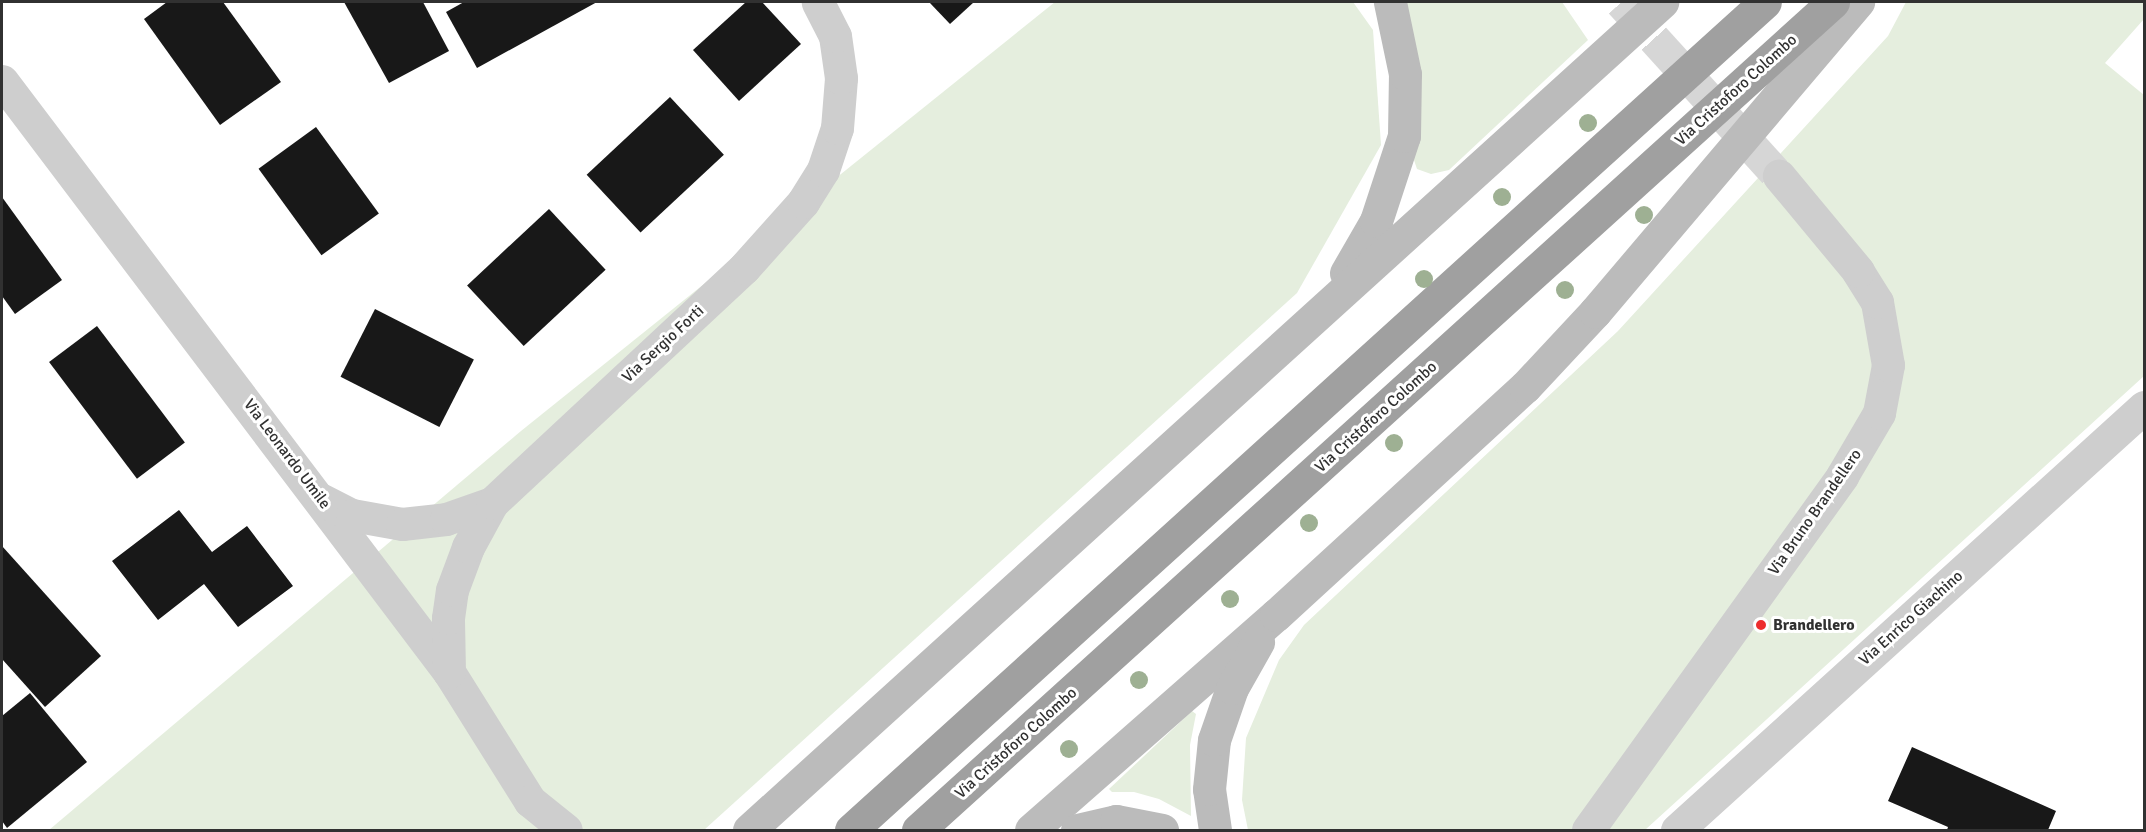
<!DOCTYPE html>
<style>
body{margin:0}
#map{position:relative;width:2146px;height:832px;overflow:hidden;background:#fff;font-family:Signika,sans-serif}
div>[style]{position:absolute}
[style*='--x']{left:calc(var(--x)*1px);top:calc(var(--y)*1px);width:calc(var(--w)*1px);rotate:calc(var(--a)*1deg)}
.green>*{inset:0;background:#e5eede}
.building>*{inset:0;background:#181818;transform-origin:0 0}
.tertiary-tunnel>*{height:33px;margin-top:-16.5px;transform-origin:0;background:repeating-linear-gradient(90deg,#d6d6d6 0 33px,transparent 0 49px)}
.minor>*{height:33px;margin:-16.5px;padding:0 16.5px;transform-origin:16.5px;border-radius:16.5px;background:#cecece}
.tertiary>*{height:33px;margin:-16.5px;padding:0 16.5px;transform-origin:16.5px;border-radius:16.5px;background:#cecece}
.secondary>*{height:33px;margin:-16.5px;padding:0 16.5px;transform-origin:16.5px;border-radius:16.5px;background:#bbb}
.trunk>*{height:33px;margin:-16.5px;padding:0 16.5px;transform-origin:16.5px;border-radius:16.5px;background:#a0a0a0}
.trees>*{width:18px;height:18px;margin:-9px;border-radius:50%;background:#9eb093}
.dots>*{width:16px;height:16px;translate:-50% -50%;box-sizing:border-box;border:3px solid #fff;border-radius:50%}
span{translate:-50% -50%;white-space:nowrap;text-align:center;line-height:1.15;-webkit-text-stroke:6px #fff;paint-order:stroke}
.street-label{font-size:16px;color:#313131}
.poi-label{font-size:16px;color:#313131;font-weight:700}
.left{translate:0 -50%;text-align:left}
.frame{position:absolute;inset:0;border:3px solid #313131;pointer-events:none}
</style>
<div id="map">
<div class="green">
<i style="clip-path:polygon(1055px 2px,1353px 2px,1373px 30px,1381px 145px,1297px 293px,704px 830px,49px 830px,521px 431px)"></i>
<i style="clip-path:polygon(1402px 2px,1562px 2px,1588px 40px,1449px 170px,1431px 174px,1417px 169px,1410px 148px)"></i>
<i style="clip-path:polygon(1906px 2px,2144px 2px,2144px 19px,2105px 63px,2144px 95px,2144px 376px,1645px 830px,1248px 830px,1242px 800px,1246px 738px,1279px 660px,1304px 625px,1618px 331px,1888px 36px)"></i>
<i style="clip-path:polygon(1192px 711px,1196px 714px,1190px 745px,1191px 816px,1159px 799px,1134px 792px,1112px 792px,1109px 789px)"></i>
</div>
<div class="building">
<i style="clip-path:polygon(167px 2px,223px 2px,281px 82px,220px 125px,144px 19px)"></i>
<i style="clip-path:polygon(344px 2px,423px 2px,449px 51px,389px 83px)"></i>
<i style="clip-path:polygon(464px 2px,597px 2px,477px 68px,446px 12px)"></i>
<i style="clip-path:polygon(746px 2px,762px 2px,801px 44px,739px 101px,693px 50px)"></i>
<i style="clip-path:polygon(929px 2px,974px 2px,950px 24px)"></i>
<i style="left:670px;top:97px;width:79px;height:114px;rotate:47deg"></i>
<i style="left:316px;top:127px;width:107px;height:71px;rotate:54deg"></i>
<i style="clip-path:polygon(2px 197px,62px 280px,15px 314px,2px 296px)"></i>
<i style="left:549px;top:209px;width:83px;height:112px;rotate:47deg"></i>
<i style="left:375px;top:309px;width:111px;height:76px;rotate:27deg"></i>
<i style="left:97px;top:326px;width:146px;height:60px;rotate:53deg"></i>
<i style="clip-path:polygon(179px 510px,212px 552px,247px 526px,293px 586px,238px 627px,204px 584px,158px 620px,112px 561px)"></i>
<i style="clip-path:polygon(2px 546px,101px 656px,45px 707px,2px 659px)"></i>
<i style="clip-path:polygon(30px 693px,87px 762px,7px 828px,2px 821px,2px 716px)"></i>
<i style="clip-path:polygon(1912px 747px,2056px 811px,2048px 830px,1947px 830px,1948px 827px,1888px 801px)"></i>
</div>
<div class="tertiary-tunnel">
<i style="--x:1621;--y:2;--w:235;--a:47.8"></i>
</div>
<div class="minor">
<i style="--x:2;--y:81;--w:741;--a:52.9"></i>
<i style="--x:449;--y:672;--w:152;--a:57.9"></i>
<i style="--x:530;--y:801;--w:46;--a:38.9"></i>
<i style="--x:322;--y:500;--w:34;--a:27"></i>
<i style="--x:352;--y:515;--w:51;--a:10.2"></i>
<i style="--x:402;--y:524;--w:44;--a:-6.5"></i>
<i style="--x:446;--y:519;--w:49;--a:-19.2"></i>
<i style="--x:449;--y:672;--w:54;--a:-91.1"></i>
<i style="--x:448;--y:618;--w:28;--a:-82"></i>
<i style="--x:452;--y:590;--w:46;--a:-69.6"></i>
<i style="--x:468;--y:547;--w:50;--a:-61.4"></i>
<i style="--x:492;--y:503;--w:345;--a:-43"></i>
<i style="--x:744;--y:268;--w:89;--a:-48.2"></i>
<i style="--x:803;--y:202;--w:38;--a:-58"></i>
<i style="--x:823;--y:170;--w:44;--a:-71.6"></i>
<i style="--x:837;--y:128;--w:50;--a:-85.4"></i>
<i style="--x:841;--y:78;--w:42;--a:-98.1"></i>
<i style="--x:835;--y:36;--w:38;--a:-117"></i>
<i style="--x:1677;--y:830;--w:630;--a:-42.17"></i>
</div>
<div class="tertiary">
<i style="--x:1588;--y:830;--w:436;--a:-54.3"></i>
<i style="--x:1842;--y:476;--w:73;--a:-59.6"></i>
<i style="--x:1879;--y:413;--w:49;--a:-79.4"></i>
<i style="--x:1888;--y:365;--w:64;--a:-99.9"></i>
<i style="--x:1877;--y:302;--w:36;--a:-122"></i>
<i style="--x:1858;--y:271;--w:124;--a:-129.7"></i>
</div>
<div class="secondary">
<i style="--x:1346;--y:273;--w:60;--a:-60"></i>
<i style="--x:1376;--y:221;--w:89;--a:-71.8"></i>
<i style="--x:1404;--y:136;--w:62;--a:-89.1"></i>
<i style="--x:1405;--y:74;--w:74;--a:-101.8"></i>
<i style="--x:749;--y:830;--w:1233;--a:-42.2"></i>
<i style="--x:1031;--y:830;--w:326;--a:-41.3"></i>
<i style="--x:1276;--y:615;--w:338;--a:-42.5"></i>
<i style="--x:1525;--y:387;--w:103;--a:-47"></i>
<i style="--x:1595;--y:312;--w:407;--a:-49.7"></i>
<i style="--x:1077;--y:830;--w:40;--a:-13"></i>
<i style="--x:1116;--y:821;--w:47;--a:11.1"></i>
<i style="--x:1215;--y:830;--w:41;--a:-98.3"></i>
<i style="--x:1209;--y:789;--w:49;--a:-84.2"></i>
<i style="--x:1214;--y:740;--w:55;--a:-70.9"></i>
<i style="--x:1232;--y:688;--w:53;--a:-60.5"></i>
</div>
<div class="trunk">
<i style="--x:851;--y:830;--w:1233;--a:-42.17"></i>
<i style="--x:918;--y:830;--w:1234;--a:-42.14"></i>
</div>
<div class="trees">
<i style="left:1588px;top:123px"></i>
<i style="left:1502px;top:197px"></i>
<i style="left:1644px;top:215px"></i>
<i style="left:1424px;top:279px"></i>
<i style="left:1565px;top:290px"></i>
<i style="left:1394px;top:443px"></i>
<i style="left:1309px;top:523px"></i>
<i style="left:1230px;top:599px"></i>
<i style="left:1139px;top:680px"></i>
<i style="left:1069px;top:749px"></i>
</div>
<div class="dots">
<i style="left:1761px;top:625px;background:#ed2d2d"></i>
</div>
<div class="street-label">
<span style="left:1736px;top:90px;rotate:-42deg">Via Cristoforo Colombo</span>
<span style="left:663px;top:344px;rotate:-43deg">Via Sergio Forti</span>
<span style="left:1376px;top:417px;rotate:-42deg">Via Cristoforo Colombo</span>
<span style="left:287px;top:454px;rotate:53deg">Via Leonardo Umile</span>
<span style="left:1815px;top:512px;rotate:-55deg">Via Bruno Brandellero</span>
<span style="left:1911px;top:618px;rotate:-42deg">Via Enrico Giachino</span>
<span style="left:1016px;top:743px;rotate:-42deg">Via Cristoforo Colombo</span>
</div>
<div class="poi-label">
<span class="left" style="left:1773px;top:625px">Brandellero</span>
</div>
<div class="frame"></div>
</div>
